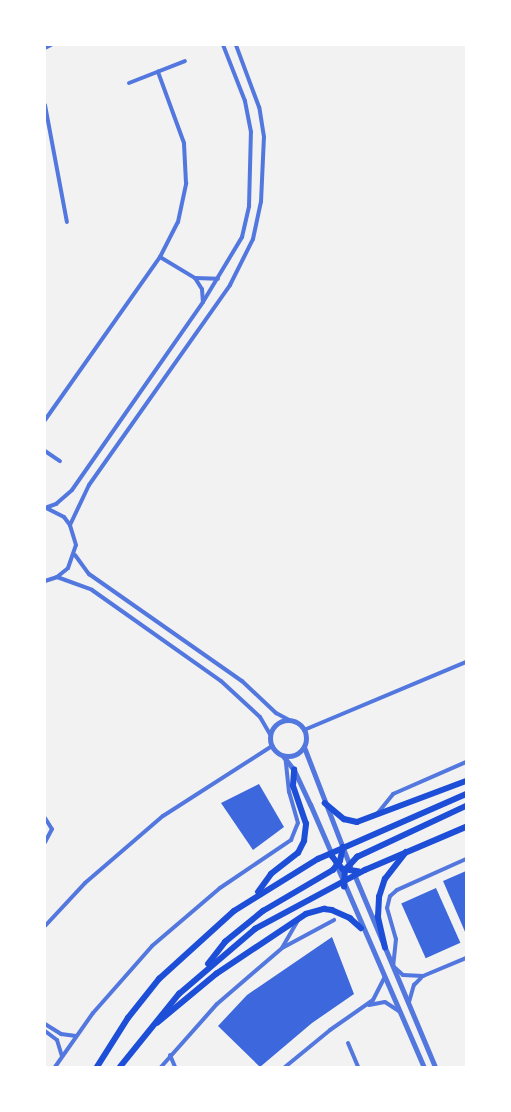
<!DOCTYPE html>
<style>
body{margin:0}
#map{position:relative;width:511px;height:1112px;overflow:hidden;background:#f2f2f2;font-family:"DM Sans",sans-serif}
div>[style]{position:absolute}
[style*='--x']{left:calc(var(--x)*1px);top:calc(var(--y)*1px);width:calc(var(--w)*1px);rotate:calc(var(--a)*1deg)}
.building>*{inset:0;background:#3d67dc;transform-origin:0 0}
.minor>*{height:4px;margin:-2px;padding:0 2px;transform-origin:2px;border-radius:2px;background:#5277de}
.tertiary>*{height:5px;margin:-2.5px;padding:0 2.5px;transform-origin:2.5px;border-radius:2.5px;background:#5277de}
.tertiary>.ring{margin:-2.5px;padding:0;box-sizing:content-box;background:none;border:5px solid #5277de;border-radius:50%}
.secondary>*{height:5.5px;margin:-2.75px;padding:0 2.75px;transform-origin:2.75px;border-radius:2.75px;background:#1d4ed8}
span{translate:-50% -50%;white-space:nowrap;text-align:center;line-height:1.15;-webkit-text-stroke:4px #fff;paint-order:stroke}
.frame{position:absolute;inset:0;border:46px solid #fff;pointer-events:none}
</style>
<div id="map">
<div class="building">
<i style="clip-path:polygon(259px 784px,284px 827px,253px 850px,221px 803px)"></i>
<i style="clip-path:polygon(466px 871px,466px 934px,443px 881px)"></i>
<i style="left:436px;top:888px;width:60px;height:38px;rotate:66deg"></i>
<i style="clip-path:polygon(332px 937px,354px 994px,312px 1023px,260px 1067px,218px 1026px,247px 995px)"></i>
</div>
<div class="minor">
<i style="--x:45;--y:48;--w:7;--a:-27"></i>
<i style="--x:129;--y:83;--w:60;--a:-21.4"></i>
<i style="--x:45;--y:105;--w:119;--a:79.4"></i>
<i style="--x:160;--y:257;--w:41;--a:31"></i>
<i style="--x:195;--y:278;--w:23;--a:2"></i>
<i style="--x:195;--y:278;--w:13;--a:58"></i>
<i style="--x:202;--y:289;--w:13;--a:86"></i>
<i style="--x:45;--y:420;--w:199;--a:-54.8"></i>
<i style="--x:160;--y:257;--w:39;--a:-63"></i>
<i style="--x:178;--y:222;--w:40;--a:-78"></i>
<i style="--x:186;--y:183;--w:40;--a:-92.9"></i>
<i style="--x:184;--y:143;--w:76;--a:-110.1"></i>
<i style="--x:45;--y:451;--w:18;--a:34"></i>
<i style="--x:45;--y:508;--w:12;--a:-20"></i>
<i style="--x:56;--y:504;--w:21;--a:-41"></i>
<i style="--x:72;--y:490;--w:229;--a:-55.1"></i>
<i style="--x:203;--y:302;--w:76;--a:-59"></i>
<i style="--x:242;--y:237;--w:32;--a:-77"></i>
<i style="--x:249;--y:206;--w:74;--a:-88.5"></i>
<i style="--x:251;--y:132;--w:32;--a:-101"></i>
<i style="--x:245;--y:101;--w:60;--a:-111.4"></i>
<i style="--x:70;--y:525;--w:44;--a:-64.6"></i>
<i style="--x:89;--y:485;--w:245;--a:-54.8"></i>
<i style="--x:230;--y:285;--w:51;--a:-63.4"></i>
<i style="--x:253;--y:239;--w:38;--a:-78"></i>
<i style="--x:261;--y:202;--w:65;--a:-87.4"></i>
<i style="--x:264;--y:137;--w:30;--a:-99"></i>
<i style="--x:259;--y:107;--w:66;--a:-110.4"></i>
<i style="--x:75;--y:555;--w:24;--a:54"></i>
<i style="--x:89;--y:574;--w:187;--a:35"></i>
<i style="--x:242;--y:681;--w:47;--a:43.3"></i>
<i style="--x:276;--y:713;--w:17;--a:28"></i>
<i style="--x:57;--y:577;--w:37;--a:20"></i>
<i style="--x:92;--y:590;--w:158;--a:35.2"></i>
<i style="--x:221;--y:681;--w:53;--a:42.7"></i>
<i style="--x:260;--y:717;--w:20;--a:60"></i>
<i style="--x:45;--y:581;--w:13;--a:-18"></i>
<i style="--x:57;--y:577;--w:14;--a:-39"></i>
<i style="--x:68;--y:568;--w:24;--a:-71"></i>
<i style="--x:76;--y:545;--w:21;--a:-107"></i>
<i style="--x:70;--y:525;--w:10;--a:-127"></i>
<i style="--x:64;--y:517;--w:20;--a:-153"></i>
<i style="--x:304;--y:730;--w:176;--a:-22.8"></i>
<i style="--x:377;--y:814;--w:26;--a:-51"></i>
<i style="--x:393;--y:794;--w:80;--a:-23.7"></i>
<i style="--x:45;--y:818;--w:13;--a:58"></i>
<i style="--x:52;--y:829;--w:15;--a:118"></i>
<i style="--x:466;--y:859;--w:76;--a:155.8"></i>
<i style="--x:397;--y:890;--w:9;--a:139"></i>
<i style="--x:390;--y:896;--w:12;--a:104"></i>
<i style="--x:387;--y:908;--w:32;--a:74"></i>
<i style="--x:396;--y:939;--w:27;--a:96"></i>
<i style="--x:393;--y:966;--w:13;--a:42"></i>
<i style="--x:403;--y:975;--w:20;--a:3"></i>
<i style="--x:423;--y:976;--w:47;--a:-22.7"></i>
<i style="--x:45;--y:926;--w:59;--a:-47.1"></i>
<i style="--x:85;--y:883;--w:103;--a:-40.7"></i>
<i style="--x:163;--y:816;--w:130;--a:-32.7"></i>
<i style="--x:284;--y:947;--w:57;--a:-28.4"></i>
<i style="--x:409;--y:1002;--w:18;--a:-74"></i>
<i style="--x:414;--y:985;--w:10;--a:-45"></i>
<i style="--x:369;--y:1005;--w:16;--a:-11"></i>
<i style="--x:385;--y:1002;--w:17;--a:33"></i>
<i style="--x:45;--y:1024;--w:19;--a:32"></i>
<i style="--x:61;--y:1034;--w:15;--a:8"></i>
<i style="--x:45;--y:1031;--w:15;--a:37"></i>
<i style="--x:57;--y:1040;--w:17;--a:73"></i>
<i style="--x:348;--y:1043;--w:26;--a:67"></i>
<i style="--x:170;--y:1055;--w:13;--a:67"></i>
<i style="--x:55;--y:1067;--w:66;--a:-54.9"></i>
<i style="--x:93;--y:1013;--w:89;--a:-48.6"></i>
<i style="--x:152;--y:946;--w:89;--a:-40.5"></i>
<i style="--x:220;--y:888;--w:86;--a:-34.1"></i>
<i style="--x:291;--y:840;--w:18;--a:-68"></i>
<i style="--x:298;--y:823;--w:32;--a:-106"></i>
<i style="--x:289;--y:792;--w:31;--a:-96"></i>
<i style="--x:161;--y:1067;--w:84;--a:-48.4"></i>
<i style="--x:217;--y:1004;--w:86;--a:-40.7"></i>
<i style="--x:282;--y:948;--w:32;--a:-60"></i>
<i style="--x:285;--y:1067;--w:58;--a:-39.4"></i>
<i style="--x:330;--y:1030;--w:52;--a:-34.9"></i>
<i style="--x:373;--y:1000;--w:25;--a:-63"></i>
</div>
<div class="tertiary">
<i class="ring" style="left:270px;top:720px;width:31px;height:31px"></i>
<i style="--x:304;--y:747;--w:128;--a:68.9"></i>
<i style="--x:283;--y:756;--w:18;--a:52"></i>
<i style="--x:294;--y:770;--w:38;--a:65"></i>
<i style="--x:310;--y:804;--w:287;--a:66.6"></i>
<i style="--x:354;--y:874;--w:209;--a:67.2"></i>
</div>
<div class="secondary">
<i style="--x:325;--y:803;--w:25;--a:40"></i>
<i style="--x:344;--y:819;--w:13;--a:13"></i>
<i style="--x:357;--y:822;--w:116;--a:-20.6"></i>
<i style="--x:332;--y:856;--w:17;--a:50"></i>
<i style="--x:343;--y:869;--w:15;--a:8"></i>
<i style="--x:344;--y:887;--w:17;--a:-87"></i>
<i style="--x:345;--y:870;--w:18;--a:-47"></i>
<i style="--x:357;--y:857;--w:120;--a:-25.1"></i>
<i style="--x:258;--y:892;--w:22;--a:-54"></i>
<i style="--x:271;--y:874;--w:34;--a:-38"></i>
<i style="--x:298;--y:853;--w:13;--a:-63"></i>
<i style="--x:304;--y:841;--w:17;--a:-83"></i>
<i style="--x:306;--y:824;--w:40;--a:-108.9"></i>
<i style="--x:293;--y:786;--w:16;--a:-86"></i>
<i style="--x:385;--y:948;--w:32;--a:-103"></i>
<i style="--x:378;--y:917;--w:20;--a:-87"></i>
<i style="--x:379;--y:897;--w:19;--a:-72"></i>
<i style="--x:385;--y:879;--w:34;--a:-52"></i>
<i style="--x:208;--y:964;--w:28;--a:-52"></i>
<i style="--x:225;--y:942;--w:49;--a:-39.2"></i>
<i style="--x:263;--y:911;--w:81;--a:-30.4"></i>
<i style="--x:333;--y:870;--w:11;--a:-52"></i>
<i style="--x:340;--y:861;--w:14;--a:-78"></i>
<i style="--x:157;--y:1023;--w:77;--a:-39.7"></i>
<i style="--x:216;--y:974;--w:108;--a:-33.7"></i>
<i style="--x:306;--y:914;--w:19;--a:-16"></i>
<i style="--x:324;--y:909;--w:8;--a:7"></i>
<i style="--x:332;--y:910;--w:20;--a:24"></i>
<i style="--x:350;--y:918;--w:15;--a:42"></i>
<i style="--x:97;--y:1067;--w:58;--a:-57.7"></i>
<i style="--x:128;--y:1018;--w:50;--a:-51.5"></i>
<i style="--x:159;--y:979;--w:101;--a:-42.2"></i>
<i style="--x:234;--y:911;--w:99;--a:-31.8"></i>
<i style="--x:318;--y:859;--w:162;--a:-23.7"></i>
<i style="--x:120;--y:1067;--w:94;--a:-51.1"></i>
<i style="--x:179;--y:994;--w:100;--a:-40.5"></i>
<i style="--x:255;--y:929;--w:125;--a:-28.2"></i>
<i style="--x:365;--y:870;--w:110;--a:-23.1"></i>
</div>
<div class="frame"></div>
</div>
